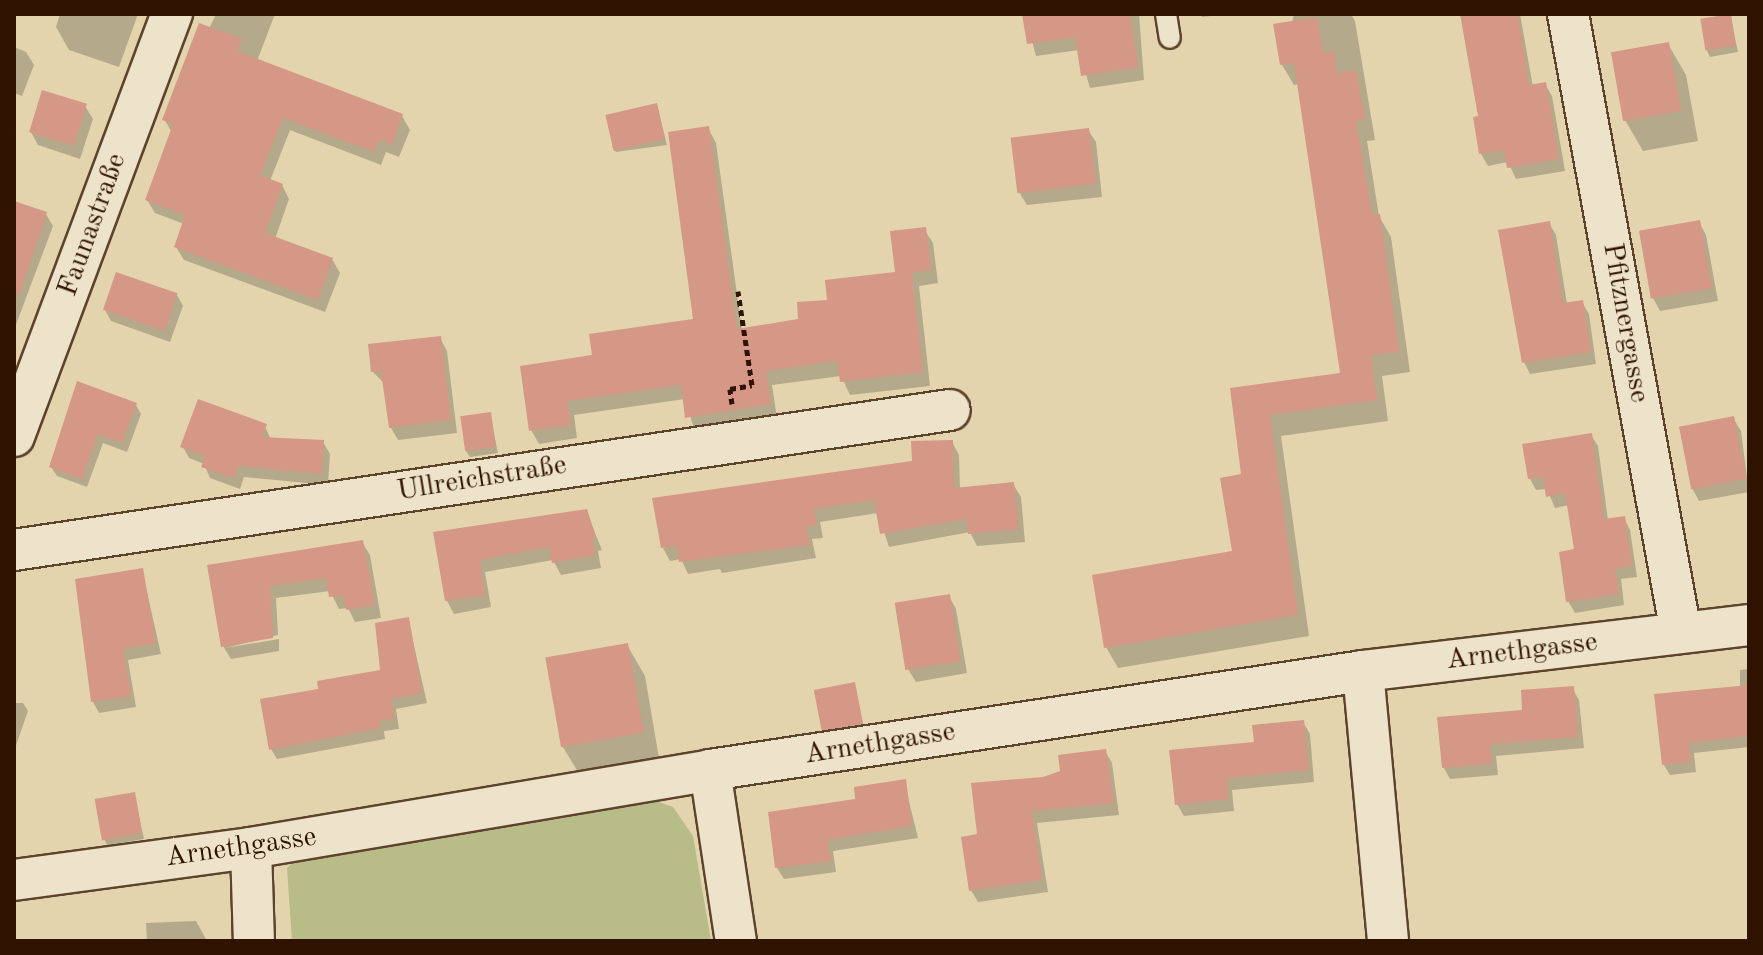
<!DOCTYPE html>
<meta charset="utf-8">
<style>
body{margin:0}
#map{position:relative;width:1763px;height:955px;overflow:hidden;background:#e3d4ae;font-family:"Old Standard TT",serif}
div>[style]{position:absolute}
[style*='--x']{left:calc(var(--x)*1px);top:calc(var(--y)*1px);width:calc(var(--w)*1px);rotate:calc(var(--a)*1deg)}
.green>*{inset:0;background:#b7bc88}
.shadow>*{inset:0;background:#0003}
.building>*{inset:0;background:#d59786;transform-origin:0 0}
.path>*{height:5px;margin-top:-2.5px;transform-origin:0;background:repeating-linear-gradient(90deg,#301200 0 6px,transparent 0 10px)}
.roads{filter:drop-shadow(2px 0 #5d422c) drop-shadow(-2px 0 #5d422c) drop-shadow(0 2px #5d422c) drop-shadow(0 -2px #5d422c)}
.service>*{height:20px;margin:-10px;padding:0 10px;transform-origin:10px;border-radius:10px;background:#ede3ca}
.minor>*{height:40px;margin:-20px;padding:0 20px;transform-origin:20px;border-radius:20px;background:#ede3ca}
span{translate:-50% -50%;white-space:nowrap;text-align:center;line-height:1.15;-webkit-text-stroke:8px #ede3ca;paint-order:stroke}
.street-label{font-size:28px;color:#301200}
.frame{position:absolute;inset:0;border:16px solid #301200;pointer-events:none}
</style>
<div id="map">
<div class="green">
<i style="clip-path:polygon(647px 798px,673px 807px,693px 836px,711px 941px,292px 941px,287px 868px,300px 855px)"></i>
</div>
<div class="shadow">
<i style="clip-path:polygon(60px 14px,138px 14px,119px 67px,69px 50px,56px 27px)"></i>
<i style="clip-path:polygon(216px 14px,275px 14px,257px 61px,402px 116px,410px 130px,399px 157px,386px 152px,381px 165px,290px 130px,270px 181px,282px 185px,289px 199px,275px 239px,332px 259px,340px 273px,325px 312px,184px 260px,176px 247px,184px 224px,155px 213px,147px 200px,172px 133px,165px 120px)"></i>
<i style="clip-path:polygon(1025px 14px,1139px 14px,1144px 80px,1090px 88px,1079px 50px,1036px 56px)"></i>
<i style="clip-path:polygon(1201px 14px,1228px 14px,1202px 17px)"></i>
<i style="clip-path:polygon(1294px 14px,1351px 14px,1355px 21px,1375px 140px,1367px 141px,1379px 216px,1391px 237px,1410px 372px,1382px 376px,1388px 421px,1281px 436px,1309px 636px,1118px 668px,1106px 647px,1235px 553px,1244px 476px,1232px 390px,1342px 375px,1299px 84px,1294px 85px,1282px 65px)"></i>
<i style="clip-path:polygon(1462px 14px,1520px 14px,1533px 87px,1545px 84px,1552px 96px,1565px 171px,1516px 179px,1508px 162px,1488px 166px,1481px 154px,1481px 118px)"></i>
<i style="clip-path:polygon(1730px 15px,1738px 52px,1710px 57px,1707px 51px)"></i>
<i style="clip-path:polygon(1668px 44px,1686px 75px,1698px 141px,1643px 151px,1625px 120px)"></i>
<i style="clip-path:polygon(14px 47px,26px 52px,34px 65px,22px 96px,14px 93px)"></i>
<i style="clip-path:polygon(656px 105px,667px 145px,616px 152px,612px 146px)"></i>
<i style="clip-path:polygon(85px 106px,93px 119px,80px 159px,38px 145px,31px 132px)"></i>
<i style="clip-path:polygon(708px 128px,716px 143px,742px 330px,800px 320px,829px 301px,897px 274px,924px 229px,933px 243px,938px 283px,919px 286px,930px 386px,850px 395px,841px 376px,772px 385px,777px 418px,695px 432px,685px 399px,574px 415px,577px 438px,539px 444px,531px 430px,594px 357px,696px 321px)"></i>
<i style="clip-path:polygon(1088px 130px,1096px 142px,1102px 197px,1027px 205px,1019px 192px)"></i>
<i style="clip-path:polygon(14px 203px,46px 214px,53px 226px,14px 330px)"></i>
<i style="clip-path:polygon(1699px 222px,1706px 235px,1718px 301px,1660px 311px,1653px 298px)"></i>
<i style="clip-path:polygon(1549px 223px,1556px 235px,1567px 304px,1582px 302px,1589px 314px,1596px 364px,1530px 374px,1524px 362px)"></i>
<i style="clip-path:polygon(177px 295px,183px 306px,170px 342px,111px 321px,105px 310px)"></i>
<i style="clip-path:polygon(440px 338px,447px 351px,457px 433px,398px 440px,391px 428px,385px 384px,373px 372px)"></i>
<i style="clip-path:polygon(136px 405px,141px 414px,127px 452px,103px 443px,87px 487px,57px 476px,51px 467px)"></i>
<i style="clip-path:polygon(490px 414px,498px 453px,470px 457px,466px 451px)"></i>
<i style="clip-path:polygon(1733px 418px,1741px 431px,1749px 492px,1699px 501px,1692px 488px)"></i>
<i style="clip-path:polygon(265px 426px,271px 440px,323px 442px,330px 454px,328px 485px,244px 477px,240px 489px,210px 478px,204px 464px,189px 458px,183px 447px)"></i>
<i style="clip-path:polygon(1591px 435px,1598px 446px,1608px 520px,1624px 518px,1630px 530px,1637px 577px,1621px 579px,1624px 605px,1575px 613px,1568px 601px,1576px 551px,1569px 505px,1555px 508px,1547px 489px,1536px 490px,1530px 479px)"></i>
<i style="clip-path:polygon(952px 442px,959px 455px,960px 489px,1013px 484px,1021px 497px,1025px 542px,977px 546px,970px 532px,889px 547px,878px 513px,820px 522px,823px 538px,812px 539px,816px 558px,722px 573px,720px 569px,688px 574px,681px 559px,670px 561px,663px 548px,914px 462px)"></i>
<i style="clip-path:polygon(586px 511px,602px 550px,598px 551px,601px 568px,561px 575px,553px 560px,485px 572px,491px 607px,454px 614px,447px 601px,435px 533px)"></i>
<i style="clip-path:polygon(362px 542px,370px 555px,381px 618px,355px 622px,348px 608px,339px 609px,330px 591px,276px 598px,278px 635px,225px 648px,279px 639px,279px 651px,231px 659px,223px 646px,210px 566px)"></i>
<i style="clip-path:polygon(142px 570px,161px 654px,128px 660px,136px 707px,99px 713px,93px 702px)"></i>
<i style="clip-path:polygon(949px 596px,956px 609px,967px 673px,916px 682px,908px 669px)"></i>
<i style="clip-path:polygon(408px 619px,427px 703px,396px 709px,399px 729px,384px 731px,385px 739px,277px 759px,271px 749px,320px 690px,382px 672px)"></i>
<i style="clip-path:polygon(627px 645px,645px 676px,660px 764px,581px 777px,563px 747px)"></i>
<i style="clip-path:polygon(1749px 669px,1749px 747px,1694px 753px,1696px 772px,1670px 775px,1664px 765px,1740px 688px,1740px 670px)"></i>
<i style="clip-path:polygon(854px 685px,864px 729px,826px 735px,823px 729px)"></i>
<i style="clip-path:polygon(1572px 688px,1579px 700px,1584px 748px,1496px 756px,1498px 775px,1450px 779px,1444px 768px,1524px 712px)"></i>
<i style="clip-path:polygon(14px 703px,23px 703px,28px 711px,14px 751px)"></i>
<i style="clip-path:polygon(1303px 722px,1310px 734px,1314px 782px,1232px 790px,1234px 811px,1184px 816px,1177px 804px,1256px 744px)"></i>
<i style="clip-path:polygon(1105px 751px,1112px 763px,1119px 815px,1037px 823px,1048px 892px,978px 902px,971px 890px,979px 836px)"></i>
<i style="clip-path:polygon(904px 781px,918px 838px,833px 851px,836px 872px,784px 879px,777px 868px,770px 814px,858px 801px)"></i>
<i style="clip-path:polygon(134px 794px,144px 839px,107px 845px,104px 839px)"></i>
<i style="clip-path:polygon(196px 921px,207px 941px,147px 941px,146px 923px)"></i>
</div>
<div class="building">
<i style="clip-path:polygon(1022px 14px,1130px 14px,1138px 67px,1081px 76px,1075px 37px,1027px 44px)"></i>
<i style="clip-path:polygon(1460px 14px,1518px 14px,1529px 85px,1546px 82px,1559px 159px,1507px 168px,1504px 150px,1479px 154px,1473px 117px,1478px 116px)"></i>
<i style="left:1731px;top:14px;width:32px;height:31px;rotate:81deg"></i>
<i style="clip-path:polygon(1317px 17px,1323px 53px,1334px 51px,1337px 73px,1356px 70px,1365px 120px,1356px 120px,1372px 215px,1380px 214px,1399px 352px,1371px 355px,1377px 400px,1270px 415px,1298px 615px,1104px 648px,1092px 575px,1232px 551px,1220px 478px,1241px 474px,1230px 388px,1340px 373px,1294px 63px,1280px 65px,1273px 24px)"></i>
<i style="clip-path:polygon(199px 23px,242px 39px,237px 51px,403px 114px,392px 145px,379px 140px,374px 152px,283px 118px,260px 175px,283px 184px,265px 233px,333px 258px,318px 300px,174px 247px,185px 215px,145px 200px,173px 124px,162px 120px)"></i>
<i style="left:1669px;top:42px;width:70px;height:59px;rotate:80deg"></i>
<i style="left:42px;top:90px;width:47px;height:44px;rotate:17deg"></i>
<i style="left:657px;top:103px;width:37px;height:53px;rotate:77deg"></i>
<i style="clip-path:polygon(709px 126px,737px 329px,798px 319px,797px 302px,827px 300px,825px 280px,895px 272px,890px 231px,926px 227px,931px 270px,912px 272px,923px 372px,840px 382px,837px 361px,766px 371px,771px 404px,685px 418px,681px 385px,567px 401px,571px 425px,529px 431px,520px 366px,592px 355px,589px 334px,693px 319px,668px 132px)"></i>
<i style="left:1089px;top:128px;width:56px;height:79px;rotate:83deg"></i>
<i style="clip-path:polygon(14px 201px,47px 212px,19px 295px,14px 294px)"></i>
<i style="left:1700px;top:220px;width:69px;height:62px;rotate:80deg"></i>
<i style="clip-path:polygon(1550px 221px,1563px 303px,1583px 300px,1591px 352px,1522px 363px,1498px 230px)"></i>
<i style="left:116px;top:272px;width:65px;height:40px;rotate:19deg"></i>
<i style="clip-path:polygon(441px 336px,451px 420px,389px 428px,381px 372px,371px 372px,368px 344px)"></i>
<i style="clip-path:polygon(77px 381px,137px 403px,122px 443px,98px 434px,82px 479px,49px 467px)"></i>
<i style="clip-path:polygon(198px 399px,267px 424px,262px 437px,324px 440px,322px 474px,238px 466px,233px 478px,201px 467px,205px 456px,180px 447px)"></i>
<i style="left:491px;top:412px;width:35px;height:31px;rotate:82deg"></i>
<i style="left:1734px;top:416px;width:64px;height:56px;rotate:79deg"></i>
<i style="clip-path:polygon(1592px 433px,1604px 519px,1625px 516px,1632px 566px,1615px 568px,1619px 594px,1566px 602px,1559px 552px,1574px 549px,1565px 493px,1546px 497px,1543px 477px,1528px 479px,1522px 444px)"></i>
<i style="clip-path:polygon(953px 440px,954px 488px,1014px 482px,1019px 529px,968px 534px,967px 519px,880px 534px,874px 500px,814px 509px,817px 525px,806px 527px,810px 545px,679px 562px,677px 546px,661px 548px,652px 498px,912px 461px,911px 441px)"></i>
<i style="clip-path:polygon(587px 509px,596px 537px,592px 538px,595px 555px,552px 563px,549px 547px,480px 560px,485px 595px,445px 601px,433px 532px)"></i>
<i style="clip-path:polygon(363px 540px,375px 605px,346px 610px,343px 595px,329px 597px,326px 578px,270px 586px,273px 638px,221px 647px,207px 565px)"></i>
<i style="clip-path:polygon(143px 568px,156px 643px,123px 649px,131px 696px,91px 702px,75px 579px)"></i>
<i style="left:950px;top:594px;width:68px;height:56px;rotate:81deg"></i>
<i style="clip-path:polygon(409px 617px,422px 693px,391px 699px,395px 718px,379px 721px,380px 728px,269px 750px,260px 699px,318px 689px,317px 681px,380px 670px,375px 623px)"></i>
<i style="left:628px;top:643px;width:91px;height:84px;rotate:80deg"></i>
<i style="left:855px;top:682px;width:42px;height:42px;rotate:79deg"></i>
<i style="clip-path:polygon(1749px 685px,1749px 736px,1689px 743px,1691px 762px,1662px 765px,1654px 694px)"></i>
<i style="clip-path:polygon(1574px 686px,1578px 737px,1490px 744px,1492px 764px,1442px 768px,1437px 717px,1522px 710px,1521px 690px)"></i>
<i style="clip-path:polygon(1304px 720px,1309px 770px,1227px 778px,1228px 799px,1175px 805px,1169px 750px,1254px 742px,1252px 725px)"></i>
<i style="clip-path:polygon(1106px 749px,1114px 803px,1032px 811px,1042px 880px,969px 891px,961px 837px,977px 834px,971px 783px,1043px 777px,1060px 771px,1058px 755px)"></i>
<i style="clip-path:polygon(906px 779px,912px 826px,827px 840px,831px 861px,775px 868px,768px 812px,855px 799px,854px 787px)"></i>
<i style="left:135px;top:792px;width:42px;height:41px;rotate:80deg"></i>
</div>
<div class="path">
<i style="--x:732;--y:404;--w:15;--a:-98"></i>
<i style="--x:730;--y:389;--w:22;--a:-10"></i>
<i style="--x:752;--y:385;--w:95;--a:-98.5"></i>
</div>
<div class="roads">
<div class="service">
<i style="--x:1166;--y:14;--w:24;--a:81"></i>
</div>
<div class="minor">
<i style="--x:1568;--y:14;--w:629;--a:79.65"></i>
<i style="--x:14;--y:436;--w:451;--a:-69.5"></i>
<i style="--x:14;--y:550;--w:946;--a:-8.51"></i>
<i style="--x:1363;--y:671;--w:271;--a:84.7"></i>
<i style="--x:710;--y:770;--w:173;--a:81.4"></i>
<i style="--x:251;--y:848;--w:93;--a:88.2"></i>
<i style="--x:14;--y:880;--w:239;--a:-7.7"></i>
<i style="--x:251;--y:848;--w:466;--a:-9.6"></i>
<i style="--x:710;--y:770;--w:660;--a:-8.62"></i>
<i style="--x:1363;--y:671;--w:389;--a:-6.8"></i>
</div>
</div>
<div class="street-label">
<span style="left:93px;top:225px;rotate:-70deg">Faunastraße</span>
<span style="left:1625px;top:323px;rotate:80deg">Pfitznergasse</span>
<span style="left:482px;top:479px;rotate:-9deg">Ullreichstraße</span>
<span style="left:1522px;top:652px;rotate:-7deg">Arnethgasse</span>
<span style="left:880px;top:744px;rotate:-9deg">Arnethgasse</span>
<span style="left:241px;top:848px;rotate:-8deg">Arnethgasse</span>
</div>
<div class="frame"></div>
</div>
